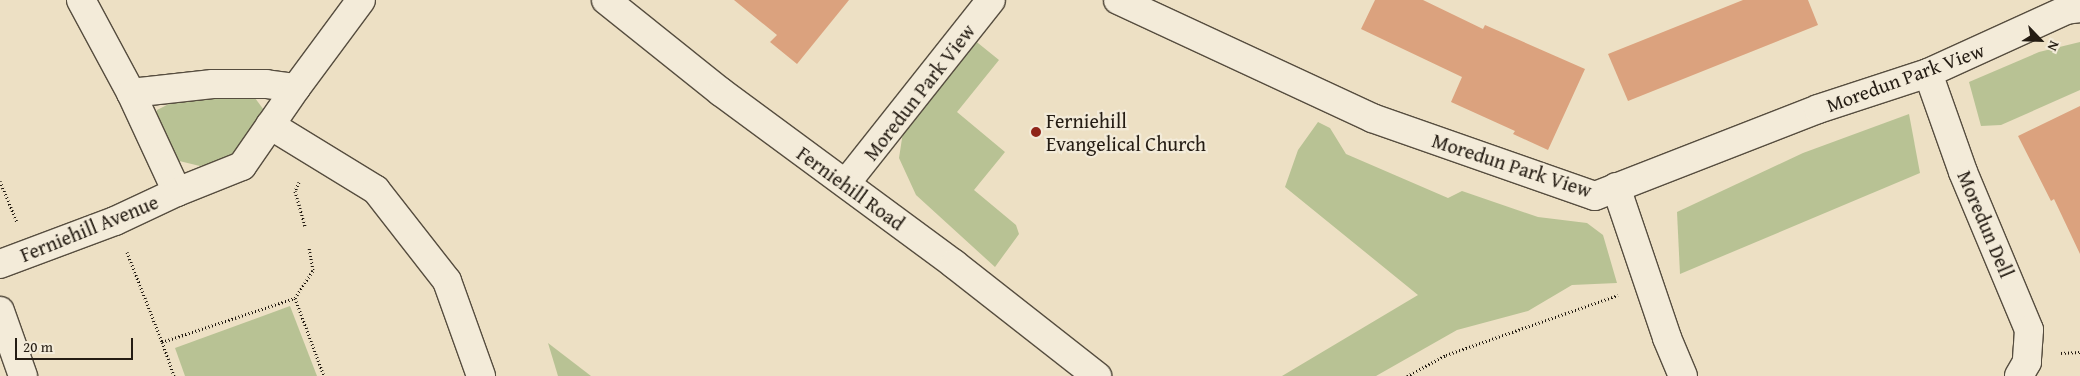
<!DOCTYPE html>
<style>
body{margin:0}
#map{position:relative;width:2080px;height:376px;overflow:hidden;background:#ede0c4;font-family:"Gentium Book Plus",serif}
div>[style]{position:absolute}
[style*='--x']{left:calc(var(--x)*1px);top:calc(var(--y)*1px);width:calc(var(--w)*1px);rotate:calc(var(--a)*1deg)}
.green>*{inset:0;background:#b8c294}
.building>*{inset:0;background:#dba27e}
.path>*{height:3px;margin-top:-1.5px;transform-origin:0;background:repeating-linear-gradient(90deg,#241c13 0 1px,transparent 0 3.5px)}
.roads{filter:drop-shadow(1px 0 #564d3f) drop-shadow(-1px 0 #564d3f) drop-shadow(0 1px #564d3f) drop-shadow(0 -1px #564d3f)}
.street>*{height:28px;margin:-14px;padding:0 14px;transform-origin:14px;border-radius:14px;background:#f3ebd9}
.secondary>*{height:28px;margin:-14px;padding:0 14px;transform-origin:14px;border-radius:14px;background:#f3ebd9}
.dots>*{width:14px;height:14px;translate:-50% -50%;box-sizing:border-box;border:2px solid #f3ebd9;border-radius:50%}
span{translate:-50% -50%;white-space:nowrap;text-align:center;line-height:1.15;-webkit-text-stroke:4.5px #f3ebd9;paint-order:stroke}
.street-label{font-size:20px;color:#241c13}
.poi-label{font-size:20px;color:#241c13}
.left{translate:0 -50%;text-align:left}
.north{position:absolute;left:2015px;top:15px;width:50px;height:50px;-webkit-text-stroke:4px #f3ebd9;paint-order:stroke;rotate:114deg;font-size:14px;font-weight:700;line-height:20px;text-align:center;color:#241c13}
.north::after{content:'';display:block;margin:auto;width:18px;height:22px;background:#241c13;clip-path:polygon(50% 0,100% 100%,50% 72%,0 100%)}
.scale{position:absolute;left:15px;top:338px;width:118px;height:22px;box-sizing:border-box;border:2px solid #241c13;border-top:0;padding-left:6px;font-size:15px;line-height:18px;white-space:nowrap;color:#241c13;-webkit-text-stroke:4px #f3ebd9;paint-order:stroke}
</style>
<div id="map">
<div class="green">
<i style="clip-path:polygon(973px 39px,999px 60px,957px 112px,1005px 152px,974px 190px,1016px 225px,1019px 234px,995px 267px,916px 195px,899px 158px,903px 132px)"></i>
<i style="clip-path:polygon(2080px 42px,2080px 90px,2001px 125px,1981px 126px,1969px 82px,2039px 52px)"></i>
<i style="clip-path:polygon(201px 96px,255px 98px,269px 117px,245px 155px,200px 166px,171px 159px,153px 129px,157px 110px,171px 103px)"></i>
<i style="clip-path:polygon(1909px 114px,1920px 173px,1680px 274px,1677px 212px,1803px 153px)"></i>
<i style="clip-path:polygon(1318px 122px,1330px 128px,1346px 154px,1448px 198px,1462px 191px,1538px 217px,1587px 223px,1603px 235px,1617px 283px,1572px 285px,1528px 311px,1457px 330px,1376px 376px,1282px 376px,1418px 295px,1285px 187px,1298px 150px)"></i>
<i style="clip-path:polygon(290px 306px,317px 376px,185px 376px,175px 348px)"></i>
<i style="clip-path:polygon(548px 343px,591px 376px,558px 376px)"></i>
</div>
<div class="building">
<i style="clip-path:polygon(734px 0,849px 0,797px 64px,770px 42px,777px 35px)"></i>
<i style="clip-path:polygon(1375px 0,1423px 0,1483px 29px,1485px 25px,1585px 69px,1548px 150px,1513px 134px,1515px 131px,1451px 102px,1462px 77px,1361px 29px)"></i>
<i style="clip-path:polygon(1743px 0,1808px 0,1818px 25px,1628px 101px,1608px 54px)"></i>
<i style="clip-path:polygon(2080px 106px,2080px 254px,2054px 199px,2051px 201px,2018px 136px)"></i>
</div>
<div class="path">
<i style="--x:0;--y:181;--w:44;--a:67.5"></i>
<i style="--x:299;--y:182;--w:10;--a:114"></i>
<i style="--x:295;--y:191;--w:37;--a:74"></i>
<i style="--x:127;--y:252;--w:97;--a:68.7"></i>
<i style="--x:295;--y:298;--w:83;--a:69.6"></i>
<i style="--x:2061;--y:353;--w:19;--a:-3"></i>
<i style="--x:174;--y:376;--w:36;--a:-109"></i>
<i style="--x:162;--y:342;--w:140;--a:-18.3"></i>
<i style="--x:295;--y:298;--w:33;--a:-57"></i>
<i style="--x:313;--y:270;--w:22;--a:-100"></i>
<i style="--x:1407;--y:376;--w:44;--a:-28.3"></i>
<i style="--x:1446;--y:355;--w:182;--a:-19.2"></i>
</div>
<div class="roads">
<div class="street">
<i style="--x:81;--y:0;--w:106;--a:61.7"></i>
<i style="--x:1118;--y:0;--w:280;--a:24.9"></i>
<i style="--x:1372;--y:118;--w:236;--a:19.3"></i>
<i style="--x:1595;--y:196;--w:239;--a:-21.3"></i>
<i style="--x:1818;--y:109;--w:116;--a:-18.1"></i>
<i style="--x:1928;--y:73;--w:152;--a:-24.5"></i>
<i style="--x:2066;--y:10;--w:14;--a:-8"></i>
<i style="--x:1928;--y:73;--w:105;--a:70.5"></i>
<i style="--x:1963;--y:172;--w:171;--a:67.3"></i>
<i style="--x:2029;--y:330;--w:32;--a:94"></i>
<i style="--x:2027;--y:362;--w:16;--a:120"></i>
<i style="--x:270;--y:125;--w:124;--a:31.5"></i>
<i style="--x:376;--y:190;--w:115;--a:52"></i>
<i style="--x:447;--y:281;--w:101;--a:70.3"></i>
<i style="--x:846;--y:183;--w:233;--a:-51.6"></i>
<i style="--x:1616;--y:187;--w:159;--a:71.3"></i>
<i style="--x:1667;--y:338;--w:41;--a:67.2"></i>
<i style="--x:177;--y:192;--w:109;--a:-114.9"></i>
<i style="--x:131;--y:93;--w:82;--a:-6.3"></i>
<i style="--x:213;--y:84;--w:53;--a:0"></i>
<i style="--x:266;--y:84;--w:30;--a:8"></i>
<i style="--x:0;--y:264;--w:123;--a:-20.5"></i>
<i style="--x:115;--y:221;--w:68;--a:-25.1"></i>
<i style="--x:177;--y:192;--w:70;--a:-21.8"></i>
<i style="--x:242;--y:166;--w:95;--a:-55.3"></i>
<i style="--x:296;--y:88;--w:109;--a:-53.5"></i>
<i style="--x:0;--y:311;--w:69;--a:70.5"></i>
</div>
<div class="secondary">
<i style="--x:606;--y:0;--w:147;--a:38.7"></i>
<i style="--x:721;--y:92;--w:290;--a:36.4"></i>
<i style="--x:954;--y:264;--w:182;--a:38.1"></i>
</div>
</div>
<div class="dots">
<i style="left:1036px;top:132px;background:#8f2418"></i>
</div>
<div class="street-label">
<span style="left:1905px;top:77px;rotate:-20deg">Moredun Park View</span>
<span style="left:919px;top:92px;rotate:-52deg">Moredun Park View</span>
<span style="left:1512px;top:165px;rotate:18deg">Moredun Park View</span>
<span style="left:851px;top:188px;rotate:36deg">Ferniehill Road</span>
<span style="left:1986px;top:224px;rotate:67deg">Moredun Dell</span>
<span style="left:89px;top:228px;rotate:-22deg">Ferniehill Avenue</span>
</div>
<div class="poi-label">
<span class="left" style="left:1046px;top:132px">Ferniehill<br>Evangelical Church</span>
</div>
<div class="north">N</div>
<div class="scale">20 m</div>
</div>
